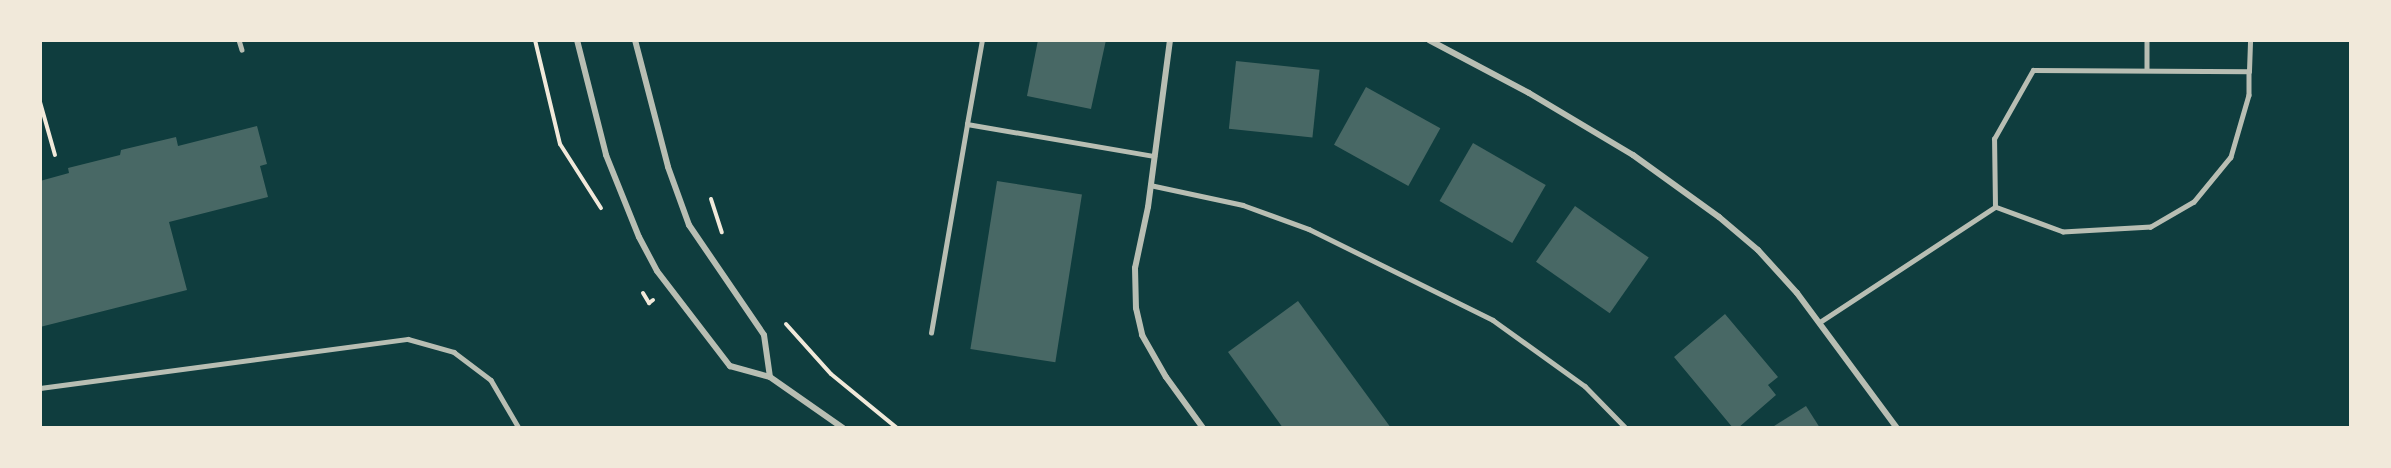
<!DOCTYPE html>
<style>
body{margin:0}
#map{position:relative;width:2391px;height:468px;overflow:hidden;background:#0f3d3e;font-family:"Nunito Sans",sans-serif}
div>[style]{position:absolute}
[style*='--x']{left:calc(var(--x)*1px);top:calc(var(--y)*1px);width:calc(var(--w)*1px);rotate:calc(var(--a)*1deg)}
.building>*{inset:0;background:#486865;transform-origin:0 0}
.path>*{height:4px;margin:-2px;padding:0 2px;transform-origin:2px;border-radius:2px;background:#f1e9da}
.service>*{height:4.5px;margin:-2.25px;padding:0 2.25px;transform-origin:2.25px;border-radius:2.25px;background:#b8beb3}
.minor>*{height:6px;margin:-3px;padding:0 3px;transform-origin:3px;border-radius:3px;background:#b8beb3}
span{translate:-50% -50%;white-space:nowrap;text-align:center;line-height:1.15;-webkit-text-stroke:5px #f1e9da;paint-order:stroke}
.frame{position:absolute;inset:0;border:42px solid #f1e9da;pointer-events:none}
</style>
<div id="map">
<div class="building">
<i style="clip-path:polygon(1038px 40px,1106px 40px,1091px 109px,1027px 96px)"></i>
<i style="left:1236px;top:61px;width:84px;height:68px;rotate:6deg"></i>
<i style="left:1366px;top:87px;width:85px;height:66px;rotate:29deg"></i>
<i style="clip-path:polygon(257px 126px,267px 164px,260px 166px,268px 197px,169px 222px,187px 290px,40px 327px,40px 181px,69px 173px,68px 168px,120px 155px,121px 150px,176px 137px,178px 146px)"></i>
<i style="left:1473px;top:143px;width:84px;height:67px;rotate:30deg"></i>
<i style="left:997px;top:181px;width:86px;height:170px;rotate:9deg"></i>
<i style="left:1575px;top:206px;width:90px;height:68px;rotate:35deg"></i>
<i style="clip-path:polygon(1298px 301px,1391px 428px,1283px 428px,1228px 352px)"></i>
<i style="clip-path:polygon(1725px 314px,1778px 377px,1768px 385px,1776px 395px,1738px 428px,1733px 428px,1674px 357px)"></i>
<i style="clip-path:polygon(1806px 406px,1820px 428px,1771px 428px)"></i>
</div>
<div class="path">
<i style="--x:535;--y:40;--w:107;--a:76.5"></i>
<i style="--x:560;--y:144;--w:76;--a:57.4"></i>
<i style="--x:40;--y:102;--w:55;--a:74.2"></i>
<i style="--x:711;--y:199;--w:35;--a:72"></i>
<i style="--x:643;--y:293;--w:12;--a:59"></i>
<i style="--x:649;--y:303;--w:5;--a:-37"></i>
<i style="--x:786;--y:324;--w:67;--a:48"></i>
<i style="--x:831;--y:374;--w:85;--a:39.3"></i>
</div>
<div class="service">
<i style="--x:239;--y:40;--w:10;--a:73"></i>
<i style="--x:2147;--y:40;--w:29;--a:90"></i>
<i style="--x:2249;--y:71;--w:31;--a:-88"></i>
<i style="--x:967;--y:124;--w:85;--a:-79.9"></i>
<i style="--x:1150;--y:185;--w:95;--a:12.1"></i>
<i style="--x:1243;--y:205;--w:70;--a:20"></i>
<i style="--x:1309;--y:229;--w:205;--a:26.3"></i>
<i style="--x:1493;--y:320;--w:113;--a:35.7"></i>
<i style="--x:1585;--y:386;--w:59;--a:45.7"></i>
<i style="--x:1820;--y:322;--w:209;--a:-33.3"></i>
<i style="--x:1995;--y:207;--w:68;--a:-90.8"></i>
<i style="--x:1994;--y:139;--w:79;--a:-60.5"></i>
<i style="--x:2033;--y:70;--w:216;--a:0.3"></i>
<i style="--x:2249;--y:71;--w:24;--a:90"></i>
<i style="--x:2249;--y:95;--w:65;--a:106.2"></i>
<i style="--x:2231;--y:157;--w:58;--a:129.4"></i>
<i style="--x:2194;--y:202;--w:50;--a:149.8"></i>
<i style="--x:2151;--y:227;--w:88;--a:176.7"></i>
<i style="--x:2063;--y:232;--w:72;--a:-159.8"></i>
<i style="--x:931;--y:333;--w:212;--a:-80.2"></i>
<i style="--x:967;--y:124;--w:190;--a:9.7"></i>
<i style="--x:40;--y:388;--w:371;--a:-7.6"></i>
<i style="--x:408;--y:339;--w:48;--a:15.8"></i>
<i style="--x:454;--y:352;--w:46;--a:37.1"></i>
<i style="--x:491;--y:380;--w:56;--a:59.7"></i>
</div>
<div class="minor">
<i style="--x:577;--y:40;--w:119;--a:75.8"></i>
<i style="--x:606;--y:155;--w:88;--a:68.1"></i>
<i style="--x:639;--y:237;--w:38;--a:62"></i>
<i style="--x:657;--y:271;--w:120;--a:52.5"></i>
<i style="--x:730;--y:366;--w:41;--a:15.4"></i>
<i style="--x:770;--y:377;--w:89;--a:34.9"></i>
<i style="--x:635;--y:40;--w:131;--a:75.4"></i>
<i style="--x:668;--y:167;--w:62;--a:70.1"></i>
<i style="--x:689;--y:225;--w:133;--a:55.7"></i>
<i style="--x:764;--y:335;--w:42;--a:81.9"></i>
<i style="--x:1170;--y:40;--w:168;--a:97.5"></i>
<i style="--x:1148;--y:207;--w:62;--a:102"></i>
<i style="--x:1135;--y:268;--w:40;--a:88.6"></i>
<i style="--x:1136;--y:308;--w:28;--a:77"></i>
<i style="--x:1142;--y:335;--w:48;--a:60.3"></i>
<i style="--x:1166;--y:377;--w:63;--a:54"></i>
<i style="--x:1429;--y:40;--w:113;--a:27.9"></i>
<i style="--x:1529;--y:93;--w:121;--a:30.8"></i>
<i style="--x:1633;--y:155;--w:106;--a:35.8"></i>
<i style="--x:1719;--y:217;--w:51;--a:40.2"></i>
<i style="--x:1758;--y:250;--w:58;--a:47.8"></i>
<i style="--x:1797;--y:293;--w:168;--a:53.5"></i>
</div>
<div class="frame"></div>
</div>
